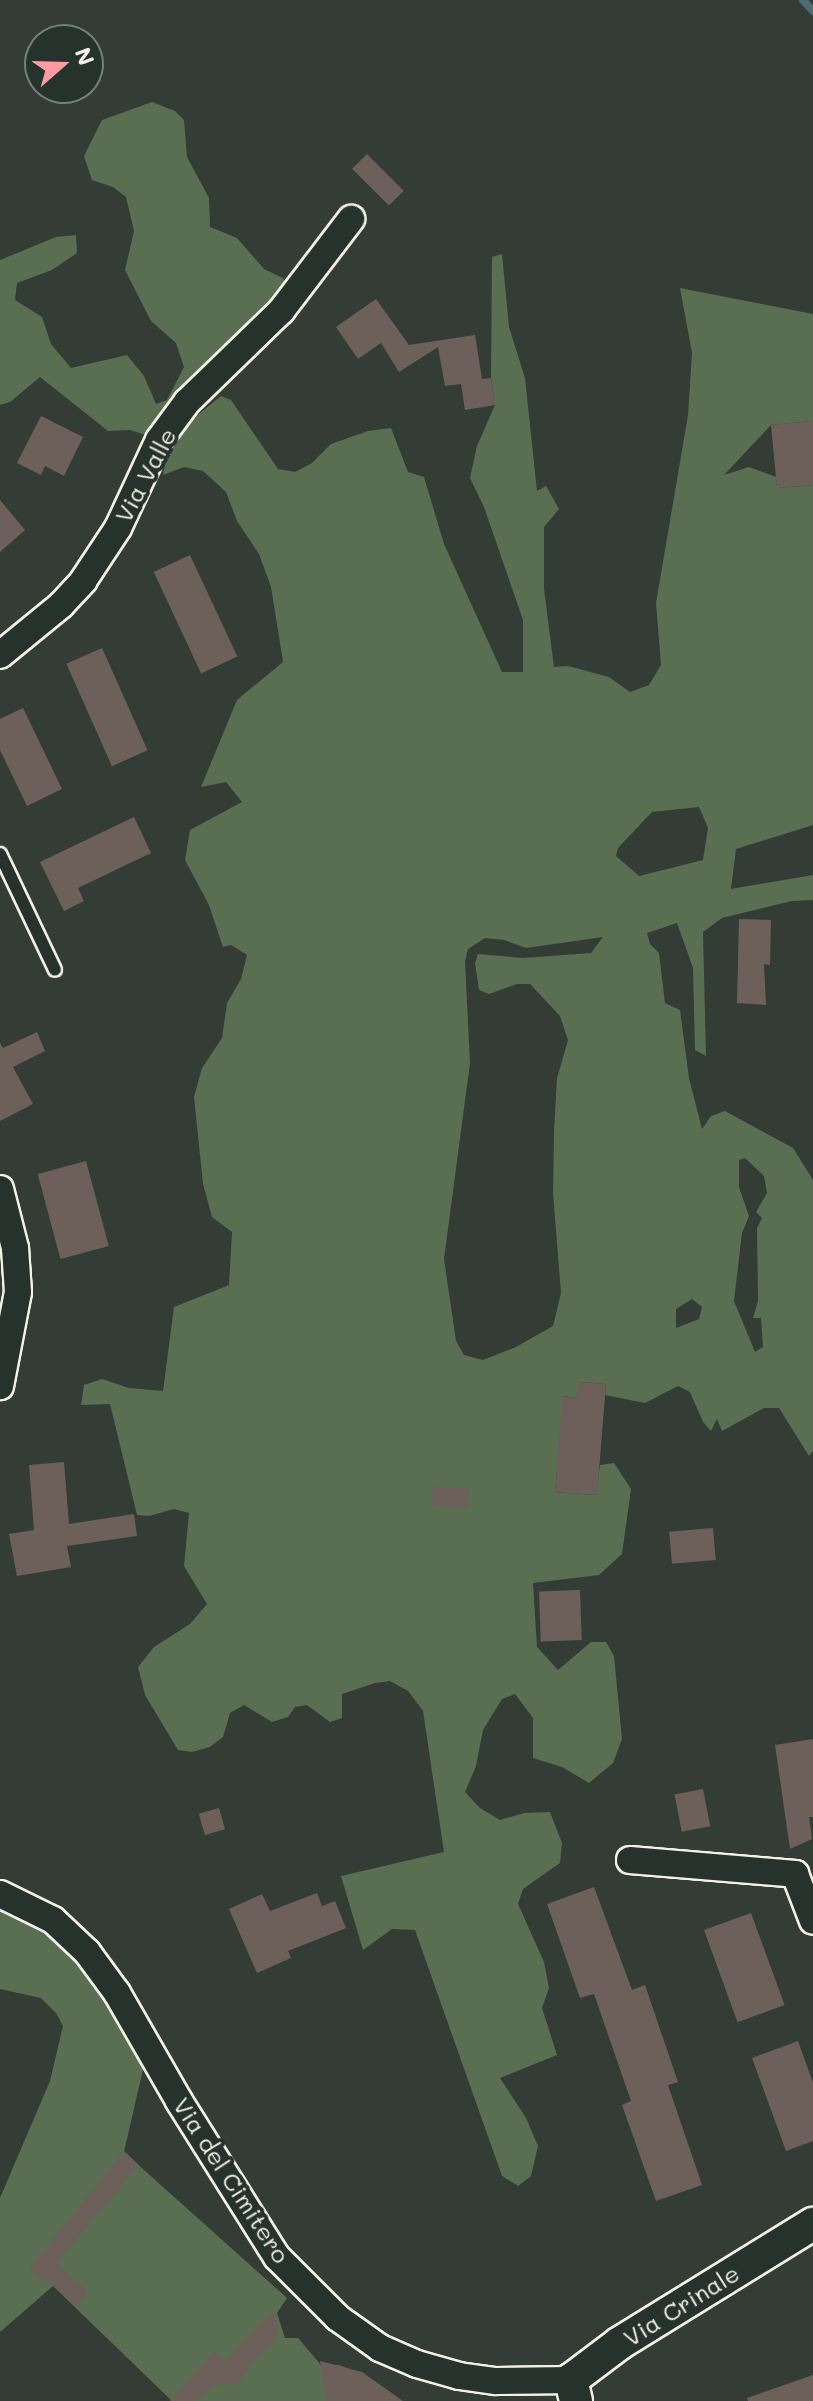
<!DOCTYPE html>
<style>
body{margin:0}
#map{position:relative;width:813px;height:2401px;overflow:hidden;background:#343c36;font-family:Mali,sans-serif}
div>[style]{position:absolute}
[style*='--x']{left:calc(var(--x)*1px);top:calc(var(--y)*1px);width:calc(var(--w)*1px);rotate:calc(var(--a)*1deg)}
.green>*{inset:0;background:#5a6e51}
.stream>*{height:8px;margin:-4px;padding:0 4px;transform-origin:4px;border-radius:4px;background:#4d6c74}
.building>*{inset:0;background:#6d605b;transform-origin:0 0}
.roads{filter:drop-shadow(2px 0 #f4f1e8) drop-shadow(-2px 0 #f4f1e8) drop-shadow(0 2px #f4f1e8) drop-shadow(0 -2px #f4f1e8)}
.service>*{height:12px;margin:-6px;padding:0 6px;transform-origin:6px;border-radius:6px;background:#26332d}
.minor>*{height:26px;margin:-13px;padding:0 13px;transform-origin:13px;border-radius:13px;background:#26332d}
.tertiary>*{height:32px;margin:-16px;padding:0 16px;transform-origin:16px;border-radius:16px;background:#26332d}
span{translate:-50% -50%;white-space:nowrap;text-align:center;line-height:1.15;-webkit-text-stroke:8px #26332d;paint-order:stroke}
.street-label{font-size:24px;color:#f4f1e8}
.north{position:absolute;left:24px;top:24px;width:80px;height:80px;box-sizing:border-box;background:#26332d;border:2px solid #787f78;border-radius:50%;rotate:70deg;font-size:22px;font-weight:700;line-height:32px;text-align:center;color:#f4f1e8}
.north::after{content:'';display:block;margin:auto;width:28px;height:36px;background:#ff9aa2;clip-path:polygon(50% 0,100% 100%,50% 72%,0 100%)}
</style>
<div id="map">
<div class="green">
<i style="clip-path:polygon(152px 102px,175px 111px,184px 120px,187px 157px,209px 198px,210px 227px,237px 238px,264px 269px,283px 278px,288px 289px,149px 436px,130px 430px,108px 431px,40px 377px,10px 402px,0 405px,0 260px,56px 237px,76px 235px,77px 253px,52px 270px,17px 283px,15px 300px,42px 317px,51px 344px,71px 368px,127px 355px,144px 376px,156px 404px,167px 400px,184px 367px,176px 343px,151px 321px,125px 270px,134px 231px,126px 197px,113px 187px,92px 180px,84px 156px,102px 120px)"></i>
<i style="clip-path:polygon(evenodd,502px 254px,509px 327px,525px 378px,537px 491px,546px 486px,559px 509px,544px 527px,544px 589px,554px 667px,568px 666px,609px 677px,630px 692px,649px 685px,661px 665px,656px 603px,688px 415px,692px 353px,680px 288px,813px 314px,813px 421px,771px 425px,724px 475px,749px 467px,776px 477px,777px 488px,813px 485px,813px 825px,736px 849px,731px 889px,813px 875px,813px 900px,792px 901px,722px 918px,703px 932px,706px 1056px,695px 1050px,693px 968px,677px 923px,647px 933px,650px 944px,659px 953px,665px 1003px,680px 1010px,689px 1078px,702px 1129px,711px 1116px,725px 1111px,793px 1148px,813px 1180px,813px 1451px,809px 1456px,779px 1408px,764px 1408px,722px 1431px,717px 1419px,711px 1431px,703px 1422px,690px 1392px,678px 1386px,645px 1403px,605px 1395px,606px 1384px,579px 1382px,577px 1398px,564px 1396px,555px 1492px,596px 1495px,600px 1465px,614px 1463px,631px 1489px,622px 1554px,599px 1575px,533px 1583px,537px 1647px,558px 1670px,591px 1642px,606px 1642px,614px 1656px,622px 1739px,613px 1763px,589px 1783px,562px 1767px,533px 1758px,533px 1718px,515px 1694px,502px 1699px,483px 1730px,476px 1766px,465px 1792px,480px 1808px,500px 1820px,524px 1813px,550px 1812px,562px 1843px,560px 1863px,523px 1889px,518px 1904px,544px 1962px,549px 1988px,542px 2008px,557px 2055px,500px 2078px,526px 2118px,538px 2146px,531px 2176px,518px 2186px,502px 2176px,415px 1930px,392px 1929px,363px 1950px,341px 1876px,444px 1852px,423px 1711px,408px 1691px,390px 1681px,375px 1683px,342px 1694px,342px 1718px,330px 1722px,307px 1705px,295px 1707px,288px 1717px,272px 1722px,244px 1705px,230px 1713px,223px 1737px,210px 1747px,192px 1752px,178px 1750px,145px 1695px,138px 1667px,154px 1647px,190px 1624px,207px 1604px,184px 1566px,189px 1513px,174px 1509px,149px 1516px,137px 1515px,110px 1404px,81px 1405px,84px 1385px,102px 1379px,129px 1388px,163px 1391px,174px 1307px,229px 1285px,232px 1232px,212px 1217px,203px 1184px,194px 1097px,202px 1068px,222px 1038px,227px 1003px,241px 979px,247px 955px,231px 945px,223px 947px,209px 905px,185px 860px,190px 830px,242px 802px,226px 782px,201px 787px,237px 700px,283px 662px,271px 587px,259px 554px,237px 521px,226px 492px,203px 471px,184px 467px,163px 475px,167px 454px,189px 422px,221px 396px,231px 400px,278px 469px,295px 472px,312px 463px,331px 444px,368px 431px,391px 428px,408px 472px,424px 477px,444px 544px,502px 672px,523px 672px,523px 620px,484px 507px,470px 478px,477px 446px,495px 405px,491px 378px,492px 257px,502px 254px,699px 807px,708px 828px,703px 860px,639px 876px,616px 856px,618px 848px,652px 812px,699px 807px,502px 254px,603px 937px,591px 953px,523px 958px,478px 954px,475px 963px,479px 990px,489px 994px,517px 984px,530px 984px,560px 1016px,568px 1040px,557px 1078px,554px 1131px,553px 1193px,561px 1293px,553px 1326px,516px 1347px,483px 1360px,464px 1355px,456px 1341px,444px 1259px,470px 1063px,465px 961px,468px 949px,485px 938px,504px 940px,526px 948px,603px 937px,502px 254px,745px 1158px,764px 1176px,767px 1193px,756px 1212px,762px 1218px,757px 1228px,758px 1301px,753px 1318px,761px 1318px,763px 1347px,755px 1352px,734px 1301px,742px 1233px,749px 1216px,739px 1187px,739px 1160px,745px 1158px,502px 254px,692px 1299px,702px 1307px,699px 1319px,676px 1328px,676px 1309px,692px 1299px)"></i>
<i style="clip-path:polygon(0 1902px,71px 1947px,137px 2046px,144px 2065px,124px 2152px,287px 2298px,277px 2313px,285px 2338px,298px 2338px,321px 2365px,339px 2365px,363px 2374px,396px 2401px,172px 2401px,53px 2286px,0 2332px,0 2198px,50px 2081px,63px 2026px,56px 2013px,41px 1998px,0 1989px)"></i>
</div>
<div class="stream">
<i style="--x:803;--y:0;--w:15;--a:48"></i>
</div>
<div class="building">
<i style="left:367px;top:154px;width:52px;height:21px;rotate:45deg"></i>
<i style="clip-path:polygon(376px 299px,409px 345px,475px 335px,482px 379px,491px 378px,495px 405px,465px 410px,461px 384px,445px 386px,438px 347px,399px 372px,381px 343px,358px 359px,336px 327px)"></i>
<i style="clip-path:polygon(41px 416px,83px 437px,64px 476px,45px 466px,41px 475px,17px 463px)"></i>
<i style="clip-path:polygon(813px 421px,813px 485px,777px 488px,771px 425px)"></i>
<i style="clip-path:polygon(0 500px,25px 530px,0 552px)"></i>
<i style="left:190px;top:555px;width:112px;height:40px;rotate:65deg"></i>
<i style="left:102px;top:648px;width:112px;height:39px;rotate:66deg"></i>
<i style="clip-path:polygon(23px 708px,62px 789px,27px 806px,0 750px,0 719px)"></i>
<i style="clip-path:polygon(134px 817px,151px 853px,78px 888px,84px 901px,64px 911px,40px 862px)"></i>
<i style="clip-path:polygon(739px 919px,771px 920px,770px 965px,764px 964px,766px 1005px,737px 1003px)"></i>
<i style="clip-path:polygon(37px 1032px,45px 1051px,13px 1067px,33px 1104px,0 1121px,0 1043px,3px 1048px)"></i>
<i style="left:86px;top:1161px;width:88px;height:50px;rotate:75deg"></i>
<i style="clip-path:polygon(578px 1382px,606px 1384px,597px 1495px,555px 1492px,563px 1396px,577px 1398px)"></i>
<i style="clip-path:polygon(64px 1462px,69px 1524px,134px 1514px,137px 1536px,67px 1546px,71px 1567px,17px 1576px,9px 1534px,34px 1530px,29px 1465px)"></i>
<i style="left:433px;top:1487px;width:36px;height:19px;rotate:3deg"></i>
<i style="left:713px;top:1528px;width:32px;height:44px;rotate:85deg"></i>
<i style="left:580px;top:1590px;width:50px;height:41px;rotate:88deg"></i>
<i style="clip-path:polygon(813px 1739px,813px 1817px,809px 1817px,812px 1839px,790px 1849px,775px 1745px)"></i>
<i style="left:703px;top:1789px;width:38px;height:29px;rotate:79deg"></i>
<i style="left:219px;top:1808px;width:22px;height:21px;rotate:74deg"></i>
<i style="clip-path:polygon(594px 1887px,632px 1990px,645px 1985px,678px 2082px,668px 2085px,702px 2185px,656px 2201px,622px 2105px,631px 2101px,594px 1994px,580px 1998px,547px 1904px)"></i>
<i style="clip-path:polygon(317px 1893px,322px 1906px,335px 1901px,346px 1928px,288px 1951px,291px 1958px,257px 1973px,229px 1909px,262px 1894px,270px 1911px)"></i>
<i style="left:751px;top:1913px;width:98px;height:50px;rotate:70deg"></i>
<i style="clip-path:polygon(798px 2041px,813px 2083px,813px 2141px,786px 2151px,752px 2058px)"></i>
<i style="clip-path:polygon(124px 2151px,139px 2165px,57px 2263px,88px 2292px,76px 2306px,45px 2278px,43px 2281px,29px 2269px)"></i>
<i style="clip-path:polygon(274px 2309px,279px 2332px,237px 2384px,215px 2385px,195px 2401px,170px 2401px,214px 2351px,225px 2361px)"></i>
<i style="clip-path:polygon(320px 2361px,362px 2372px,403px 2401px,326px 2401px)"></i>
<i style="clip-path:polygon(813px 2375px,813px 2401px,748px 2401px,747px 2398px)"></i>
</div>
<div class="roads">
<div class="service">
<i style="--x:0;--y:854;--w:128;--a:64.6"></i>
</div>
<div class="minor">
<i style="--x:0;--y:655;--w:79;--a:-39.3"></i>
<i style="--x:61;--y:605;--w:33;--a:-47"></i>
<i style="--x:83;--y:581;--w:64;--a:-56.6"></i>
<i style="--x:118;--y:528;--w:97;--a:-65"></i>
<i style="--x:159;--y:440;--w:47;--a:-53.6"></i>
<i style="--x:187;--y:402;--w:131;--a:-44.1"></i>
<i style="--x:281;--y:311;--w:116;--a:-52.7"></i>
<i style="--x:0;--y:1189;--w:61;--a:75.7"></i>
<i style="--x:15;--y:1248;--w:44;--a:86.1"></i>
<i style="--x:18;--y:1292;--w:96;--a:100.8"></i>
<i style="--x:630;--y:1860;--w:166;--a:4.8"></i>
<i style="--x:795;--y:1874;--w:50;--a:69"></i>
<i style="--x:0;--y:1894;--w:59;--a:26.1"></i>
<i style="--x:53;--y:1920;--w:47;--a:43.3"></i>
<i style="--x:87;--y:1952;--w:51;--a:53.8"></i>
<i style="--x:117;--y:1993;--w:125;--a:60.1"></i>
<i style="--x:179;--y:2101;--w:184;--a:57.9"></i>
<i style="--x:277;--y:2257;--w:86;--a:45"></i>
<i style="--x:338;--y:2318;--w:52;--a:35.5"></i>
<i style="--x:380;--y:2348;--w:40;--a:23.4"></i>
<i style="--x:417;--y:2364;--w:44;--a:15.9"></i>
<i style="--x:459;--y:2376;--w:37;--a:8"></i>
<i style="--x:496;--y:2381;--w:75;--a:-0.8"></i>
</div>
<div class="tertiary">
<i style="--x:576;--y:2401;--w:22;--a:-103"></i>
<i style="--x:571;--y:2380;--w:61;--a:-37.1"></i>
<i style="--x:620;--y:2343;--w:227;--a:-31.7"></i>
</div>
</div>
<div class="street-label">
<span style="left:145px;top:475px;rotate:-62deg">Via Valle</span>
<span style="left:232px;top:2180px;rotate:57deg">Via del Cimitero</span>
<span style="left:681px;top:2305px;rotate:-32deg">Via Crinale</span>
</div>
<div class="north">N</div>
</div>
